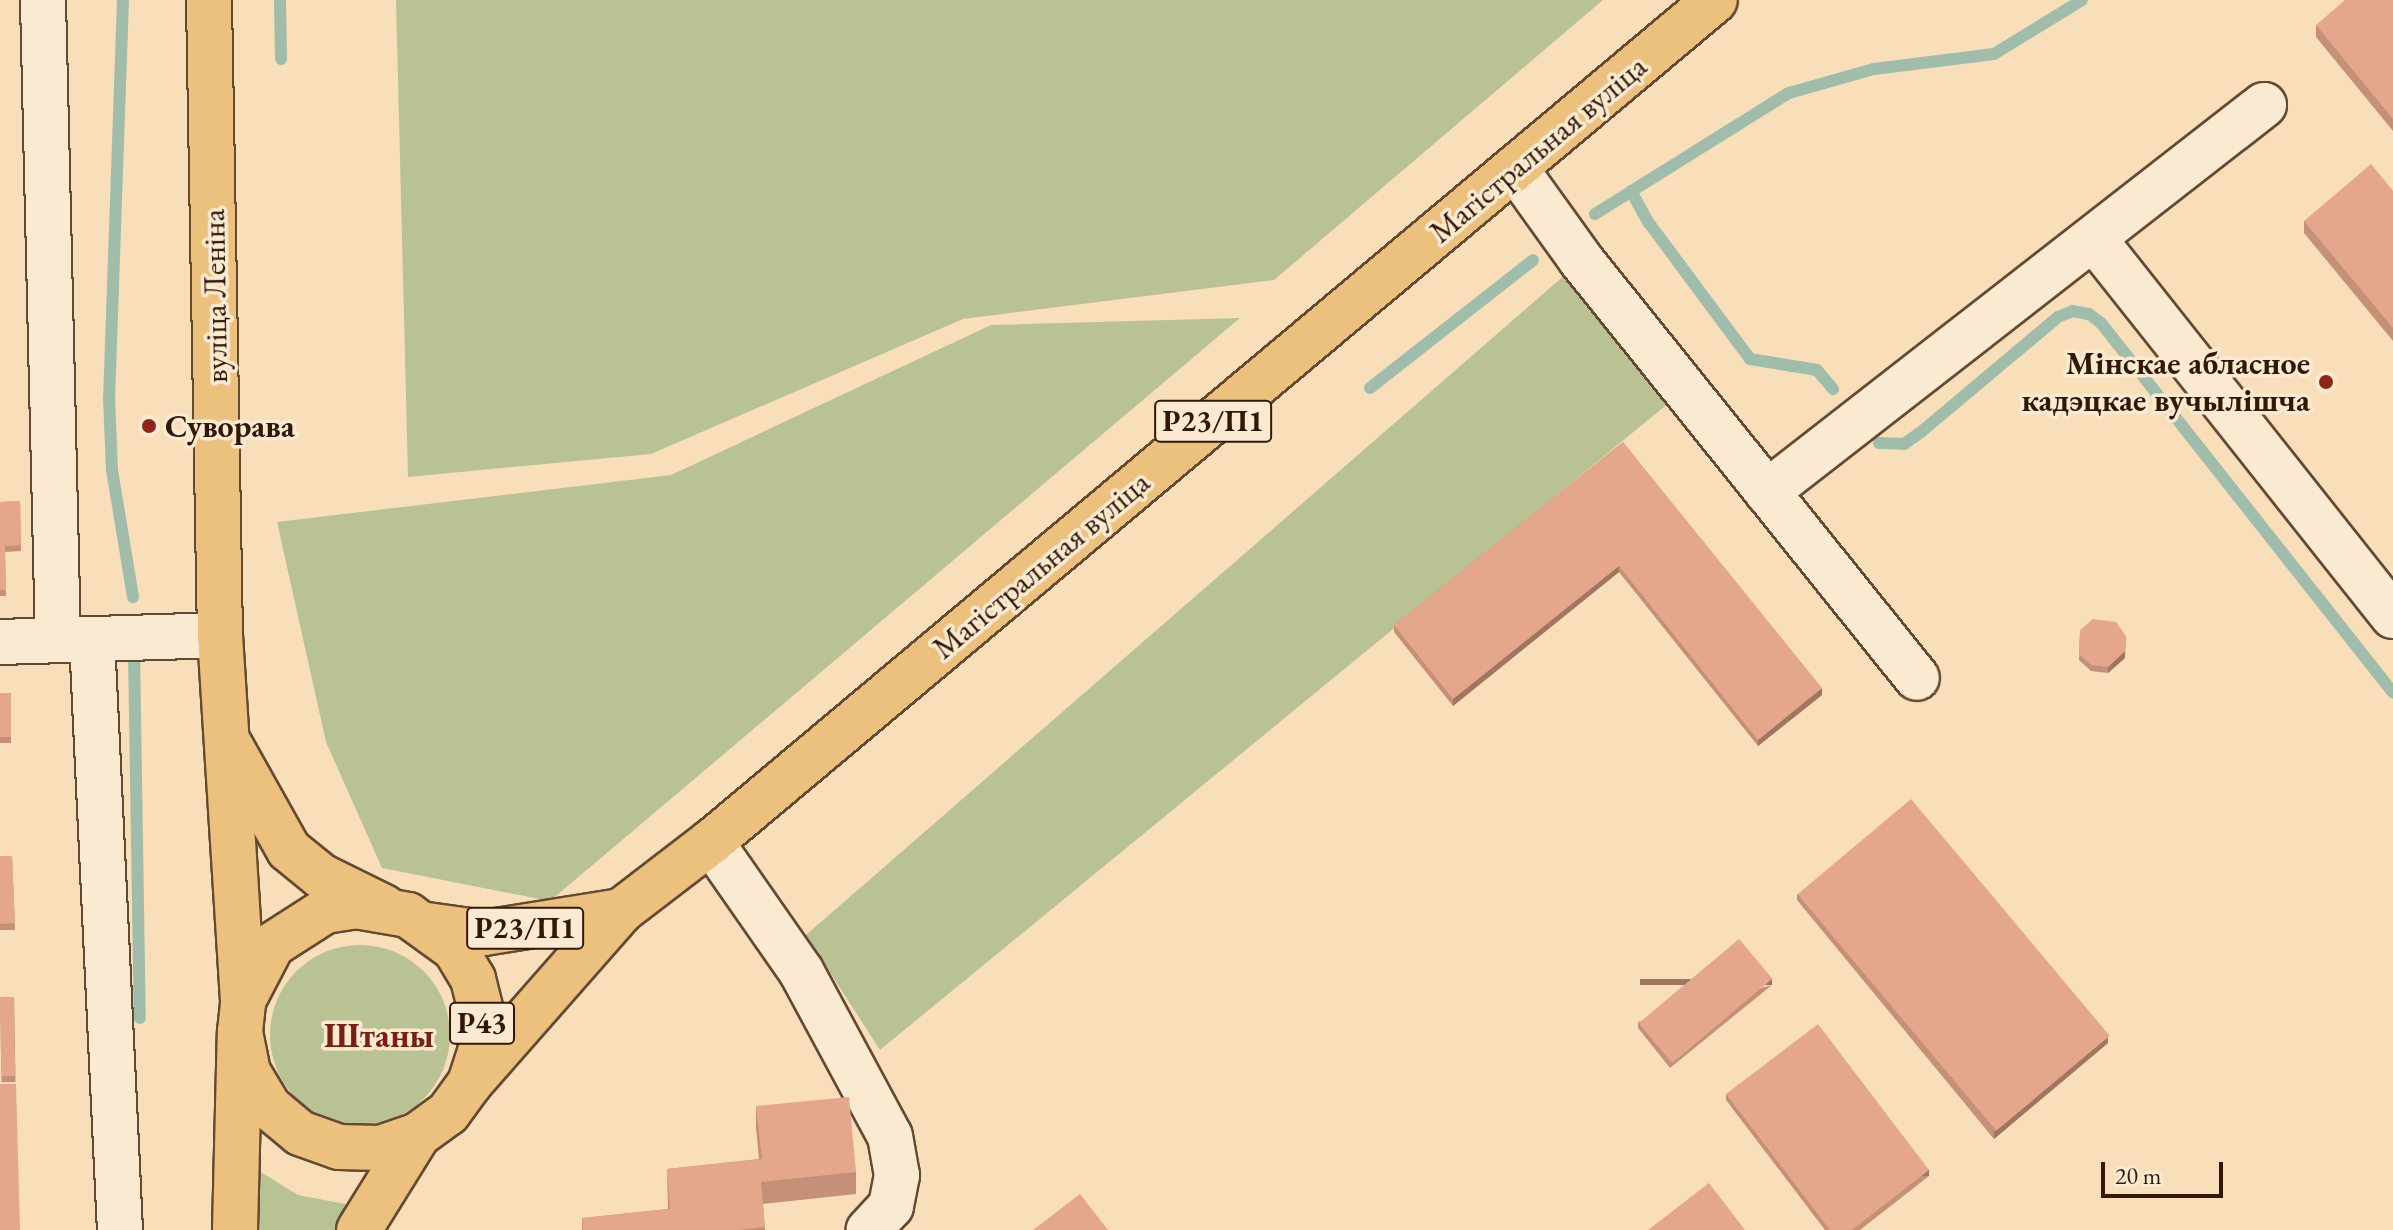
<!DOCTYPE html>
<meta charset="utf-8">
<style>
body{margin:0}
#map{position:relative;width:2393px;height:1230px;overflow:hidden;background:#f8dfba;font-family:"EB Garamond",serif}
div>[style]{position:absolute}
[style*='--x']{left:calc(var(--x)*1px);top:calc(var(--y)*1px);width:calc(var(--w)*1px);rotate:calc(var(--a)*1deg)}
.green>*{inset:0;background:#b9c292}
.round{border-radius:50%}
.stream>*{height:12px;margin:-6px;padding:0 6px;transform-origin:6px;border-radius:6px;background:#9fbdaa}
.roads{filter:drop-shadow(2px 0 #644a33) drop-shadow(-2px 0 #644a33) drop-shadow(0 2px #644a33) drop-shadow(0 -2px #644a33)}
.minor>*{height:44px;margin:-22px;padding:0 22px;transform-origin:22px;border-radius:22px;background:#faead2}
.major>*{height:44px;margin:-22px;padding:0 22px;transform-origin:22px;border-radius:22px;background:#ecc07d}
.wall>*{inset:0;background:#c49078;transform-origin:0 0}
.shaded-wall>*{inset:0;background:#a07561;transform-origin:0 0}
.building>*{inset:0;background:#e4a78b;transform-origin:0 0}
.dots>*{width:22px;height:22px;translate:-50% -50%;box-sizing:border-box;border:4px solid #faead2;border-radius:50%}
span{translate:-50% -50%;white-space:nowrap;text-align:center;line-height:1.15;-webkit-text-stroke:7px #faead2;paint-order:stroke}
.shield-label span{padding:2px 6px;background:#faead2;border:2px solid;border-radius:6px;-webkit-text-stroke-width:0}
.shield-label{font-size:30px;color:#321806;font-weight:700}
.street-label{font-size:32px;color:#321806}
.poi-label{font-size:32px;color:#321806;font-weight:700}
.right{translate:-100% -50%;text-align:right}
.left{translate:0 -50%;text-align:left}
.neighbourhood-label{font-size:34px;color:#7a1f14;font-weight:700}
.scale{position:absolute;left:2101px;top:1162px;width:122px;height:36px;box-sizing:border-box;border:4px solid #321806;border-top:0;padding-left:10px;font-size:24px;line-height:28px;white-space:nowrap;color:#321806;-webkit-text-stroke:6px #faead2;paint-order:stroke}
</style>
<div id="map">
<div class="green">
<i style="clip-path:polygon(396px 0,1603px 0,1274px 280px,963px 319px,651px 454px,408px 477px)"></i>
<i style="clip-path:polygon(1566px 274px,1670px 402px,880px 1050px,806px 935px)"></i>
<i style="clip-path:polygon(1240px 318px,550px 901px,382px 868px,326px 742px,277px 522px,671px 475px,991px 325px)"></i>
<i class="round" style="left:270px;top:945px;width:180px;height:180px"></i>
<i style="clip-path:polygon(259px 1171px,298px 1195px,361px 1207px,348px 1230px,254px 1230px)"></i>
</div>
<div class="stream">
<i style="--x:123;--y:0;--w:398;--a:92"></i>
<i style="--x:109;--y:398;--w:72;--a:87.6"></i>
<i style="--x:112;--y:470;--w:129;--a:80.6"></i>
<i style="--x:280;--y:0;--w:59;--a:89"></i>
<i style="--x:1631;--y:191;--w:37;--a:61"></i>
<i style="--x:1649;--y:223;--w:169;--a:53.4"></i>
<i style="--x:1750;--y:359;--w:68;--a:9.3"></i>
<i style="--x:1817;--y:370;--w:25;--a:50"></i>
<i style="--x:1595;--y:214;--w:229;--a:-32"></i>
<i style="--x:1789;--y:93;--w:88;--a:-15.8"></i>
<i style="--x:1874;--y:69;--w:121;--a:-7.1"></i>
<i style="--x:1994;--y:54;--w:103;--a:-31.5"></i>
<i style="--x:1370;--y:388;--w:207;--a:-38.1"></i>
<i style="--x:1879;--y:443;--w:25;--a:2"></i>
<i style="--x:1904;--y:444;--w:21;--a:-35"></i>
<i style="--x:1921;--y:432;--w:179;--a:-40"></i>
<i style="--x:2058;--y:317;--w:16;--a:-22"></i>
<i style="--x:2073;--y:311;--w:16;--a:11"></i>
<i style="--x:2089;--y:314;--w:15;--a:37"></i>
<i style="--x:2101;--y:323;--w:471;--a:51.7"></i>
<i style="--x:134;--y:651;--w:367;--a:89.1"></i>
</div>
<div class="roads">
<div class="minor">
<i style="--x:43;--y:0;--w:639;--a:88.66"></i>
<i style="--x:1515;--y:168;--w:113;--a:54.3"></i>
<i style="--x:1581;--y:260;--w:536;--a:51.21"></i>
<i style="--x:2094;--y:239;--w:481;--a:51.6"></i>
<i style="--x:1767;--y:492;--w:630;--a:-37.91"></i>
<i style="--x:92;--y:639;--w:592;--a:87.29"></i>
<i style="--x:0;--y:642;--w:220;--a:-1.8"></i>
<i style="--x:711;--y:842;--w:157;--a:55.1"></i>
<i style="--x:801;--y:971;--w:187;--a:61.7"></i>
<i style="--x:890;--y:1136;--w:40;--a:80"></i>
<i style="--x:897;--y:1175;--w:32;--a:101"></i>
<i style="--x:891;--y:1206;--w:33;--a:133"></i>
</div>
<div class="major">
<i style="--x:209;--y:0;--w:635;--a:89.01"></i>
<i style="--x:220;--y:635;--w:367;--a:86.4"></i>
<i style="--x:230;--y:745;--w:120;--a:60.7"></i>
<i style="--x:289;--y:850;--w:41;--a:39.1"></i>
<i style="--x:321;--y:876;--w:70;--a:26.2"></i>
<i style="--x:427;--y:925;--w:58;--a:8"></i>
<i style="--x:484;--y:933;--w:139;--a:-9.1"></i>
<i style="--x:470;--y:1083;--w:229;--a:-48.7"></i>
<i style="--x:621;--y:911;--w:113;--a:-37.5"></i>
<i style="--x:711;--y:842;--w:1310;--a:-39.98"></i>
<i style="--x:235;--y:1230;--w:198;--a:-88.6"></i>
<i style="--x:240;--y:1032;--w:31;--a:-84"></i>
<i style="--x:243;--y:1001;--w:63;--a:-62.6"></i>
<i style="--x:272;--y:945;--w:63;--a:-32.7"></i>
<i style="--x:325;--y:911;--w:31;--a:-9"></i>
<i style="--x:356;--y:906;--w:53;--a:9.8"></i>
<i style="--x:408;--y:915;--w:58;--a:35.9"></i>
<i style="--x:455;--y:949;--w:35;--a:59"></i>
<i style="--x:473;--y:979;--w:36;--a:76"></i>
<i style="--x:482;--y:1014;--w:35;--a:92"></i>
<i style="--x:481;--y:1049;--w:36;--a:108"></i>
<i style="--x:470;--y:1083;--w:37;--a:126"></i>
<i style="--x:448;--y:1113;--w:37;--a:144"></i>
<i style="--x:418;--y:1135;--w:40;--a:161.1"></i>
<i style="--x:380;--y:1148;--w:41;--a:-178.6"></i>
<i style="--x:339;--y:1147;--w:41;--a:-160.3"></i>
<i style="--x:300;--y:1133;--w:40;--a:-140"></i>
<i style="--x:269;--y:1107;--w:41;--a:-121"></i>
<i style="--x:248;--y:1072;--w:41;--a:-101.3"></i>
<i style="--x:359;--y:1230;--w:112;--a:-58.2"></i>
</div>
</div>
<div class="wall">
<i style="clip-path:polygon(2393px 0,2393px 131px,2316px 37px,2316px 25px)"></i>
<i style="clip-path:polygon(2393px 191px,2393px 341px,2304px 233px,2304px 221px)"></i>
<i style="clip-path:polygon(1623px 442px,1822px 695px,1758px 746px,1619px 572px,1453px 706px,1394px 632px,1394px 625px)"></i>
<i style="clip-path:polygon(20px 501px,21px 551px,5px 552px,6px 596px,0 596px,0 502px)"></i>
<i style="clip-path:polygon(2080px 630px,2126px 636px,2125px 658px,2108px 673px,2091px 671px,2079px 660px)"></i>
<i style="left:0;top:693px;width:11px;height:50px"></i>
<i style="clip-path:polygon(0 856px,12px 856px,15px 930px,0 930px)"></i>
<i style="clip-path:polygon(1797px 894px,2108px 1043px,1994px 1139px,1797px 900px)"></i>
<i style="clip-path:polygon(1772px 985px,1670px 1068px,1638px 1028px,1638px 1022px)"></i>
<i style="left:14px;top:997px;width:85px;height:14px;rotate:89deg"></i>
<i style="clip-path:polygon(1726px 1094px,1929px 1176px,1860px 1230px,1825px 1230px,1726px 1100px)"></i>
<i style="clip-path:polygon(756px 1106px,856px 1172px,856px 1194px,763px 1204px,765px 1230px,582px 1230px,582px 1218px,668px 1209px,667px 1169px,759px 1159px,756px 1128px)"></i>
</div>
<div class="shaded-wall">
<i style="clip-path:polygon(1619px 566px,1619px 572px,1453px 706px,1453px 699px)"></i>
<i style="clip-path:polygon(2125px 651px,2125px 658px,2108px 673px,2108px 667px)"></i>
<i style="clip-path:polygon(1822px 688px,1822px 695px,1758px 746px,1758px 740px)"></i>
<i style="left:1772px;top:979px;width:6px;height:132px;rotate:90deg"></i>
<i style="clip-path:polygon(2108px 1037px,2108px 1043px,1994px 1139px,1994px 1132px)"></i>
<i style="left:1929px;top:1170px;width:6px;height:98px;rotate:90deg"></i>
</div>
<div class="building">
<i style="clip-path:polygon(2345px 0,2393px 0,2393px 119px,2316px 25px)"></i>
<i style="clip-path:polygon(2371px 164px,2393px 191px,2393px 328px,2304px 221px)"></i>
<i style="clip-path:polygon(1623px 442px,1822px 688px,1758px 740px,1619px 566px,1453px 699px,1394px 625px)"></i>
<i style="clip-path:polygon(20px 501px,21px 545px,5px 546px,6px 590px,0 590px,0 502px)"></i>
<i style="clip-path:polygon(2093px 619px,2116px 622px,2126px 636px,2125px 651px,2108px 667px,2091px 665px,2079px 654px,2080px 630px)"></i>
<i style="left:0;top:693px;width:11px;height:44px"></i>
<i style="left:1911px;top:799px;width:309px;height:148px;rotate:50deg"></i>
<i style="clip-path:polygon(0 856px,12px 856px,15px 923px,0 924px)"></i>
<i style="left:1739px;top:939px;width:52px;height:131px;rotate:50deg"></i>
<i style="left:14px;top:997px;width:79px;height:14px;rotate:89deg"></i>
<i style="clip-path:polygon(1818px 1024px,1929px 1170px,1852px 1230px,1830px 1230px,1726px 1094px)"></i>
<i style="clip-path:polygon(0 1084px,16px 1084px,20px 1230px,0 1230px)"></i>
<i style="clip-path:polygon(849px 1097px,856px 1172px,761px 1182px,765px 1227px,738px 1230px,583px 1230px,582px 1218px,670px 1209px,667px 1169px,762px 1159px,756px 1106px)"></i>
<i style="clip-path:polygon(1709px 1183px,1745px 1230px,1648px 1230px)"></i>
<i style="clip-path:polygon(1080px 1194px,1108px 1230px,1033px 1230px)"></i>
</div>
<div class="dots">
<i style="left:2326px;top:382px;background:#8f2418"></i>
<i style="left:149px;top:426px;background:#8f2418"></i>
</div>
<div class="shield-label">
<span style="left:1213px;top:421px">Р23/П1</span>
<span style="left:525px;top:928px">Р23/П1</span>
<span style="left:482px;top:1023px">Р43</span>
</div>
<div class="street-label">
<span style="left:1538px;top:149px;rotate:-40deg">Магістральная вуліца</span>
<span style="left:215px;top:296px;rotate:-91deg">вуліца Леніна</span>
<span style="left:1041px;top:565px;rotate:-40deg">Магістральная вуліца</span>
</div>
<div class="poi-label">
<span class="right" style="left:2310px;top:382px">Мінскае абласное<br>кадэцкае вучылішча</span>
<span class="left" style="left:165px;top:426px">Суворава</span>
</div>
<div class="neighbourhood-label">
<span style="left:379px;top:1036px">Штаны</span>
</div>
<div class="scale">20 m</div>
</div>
